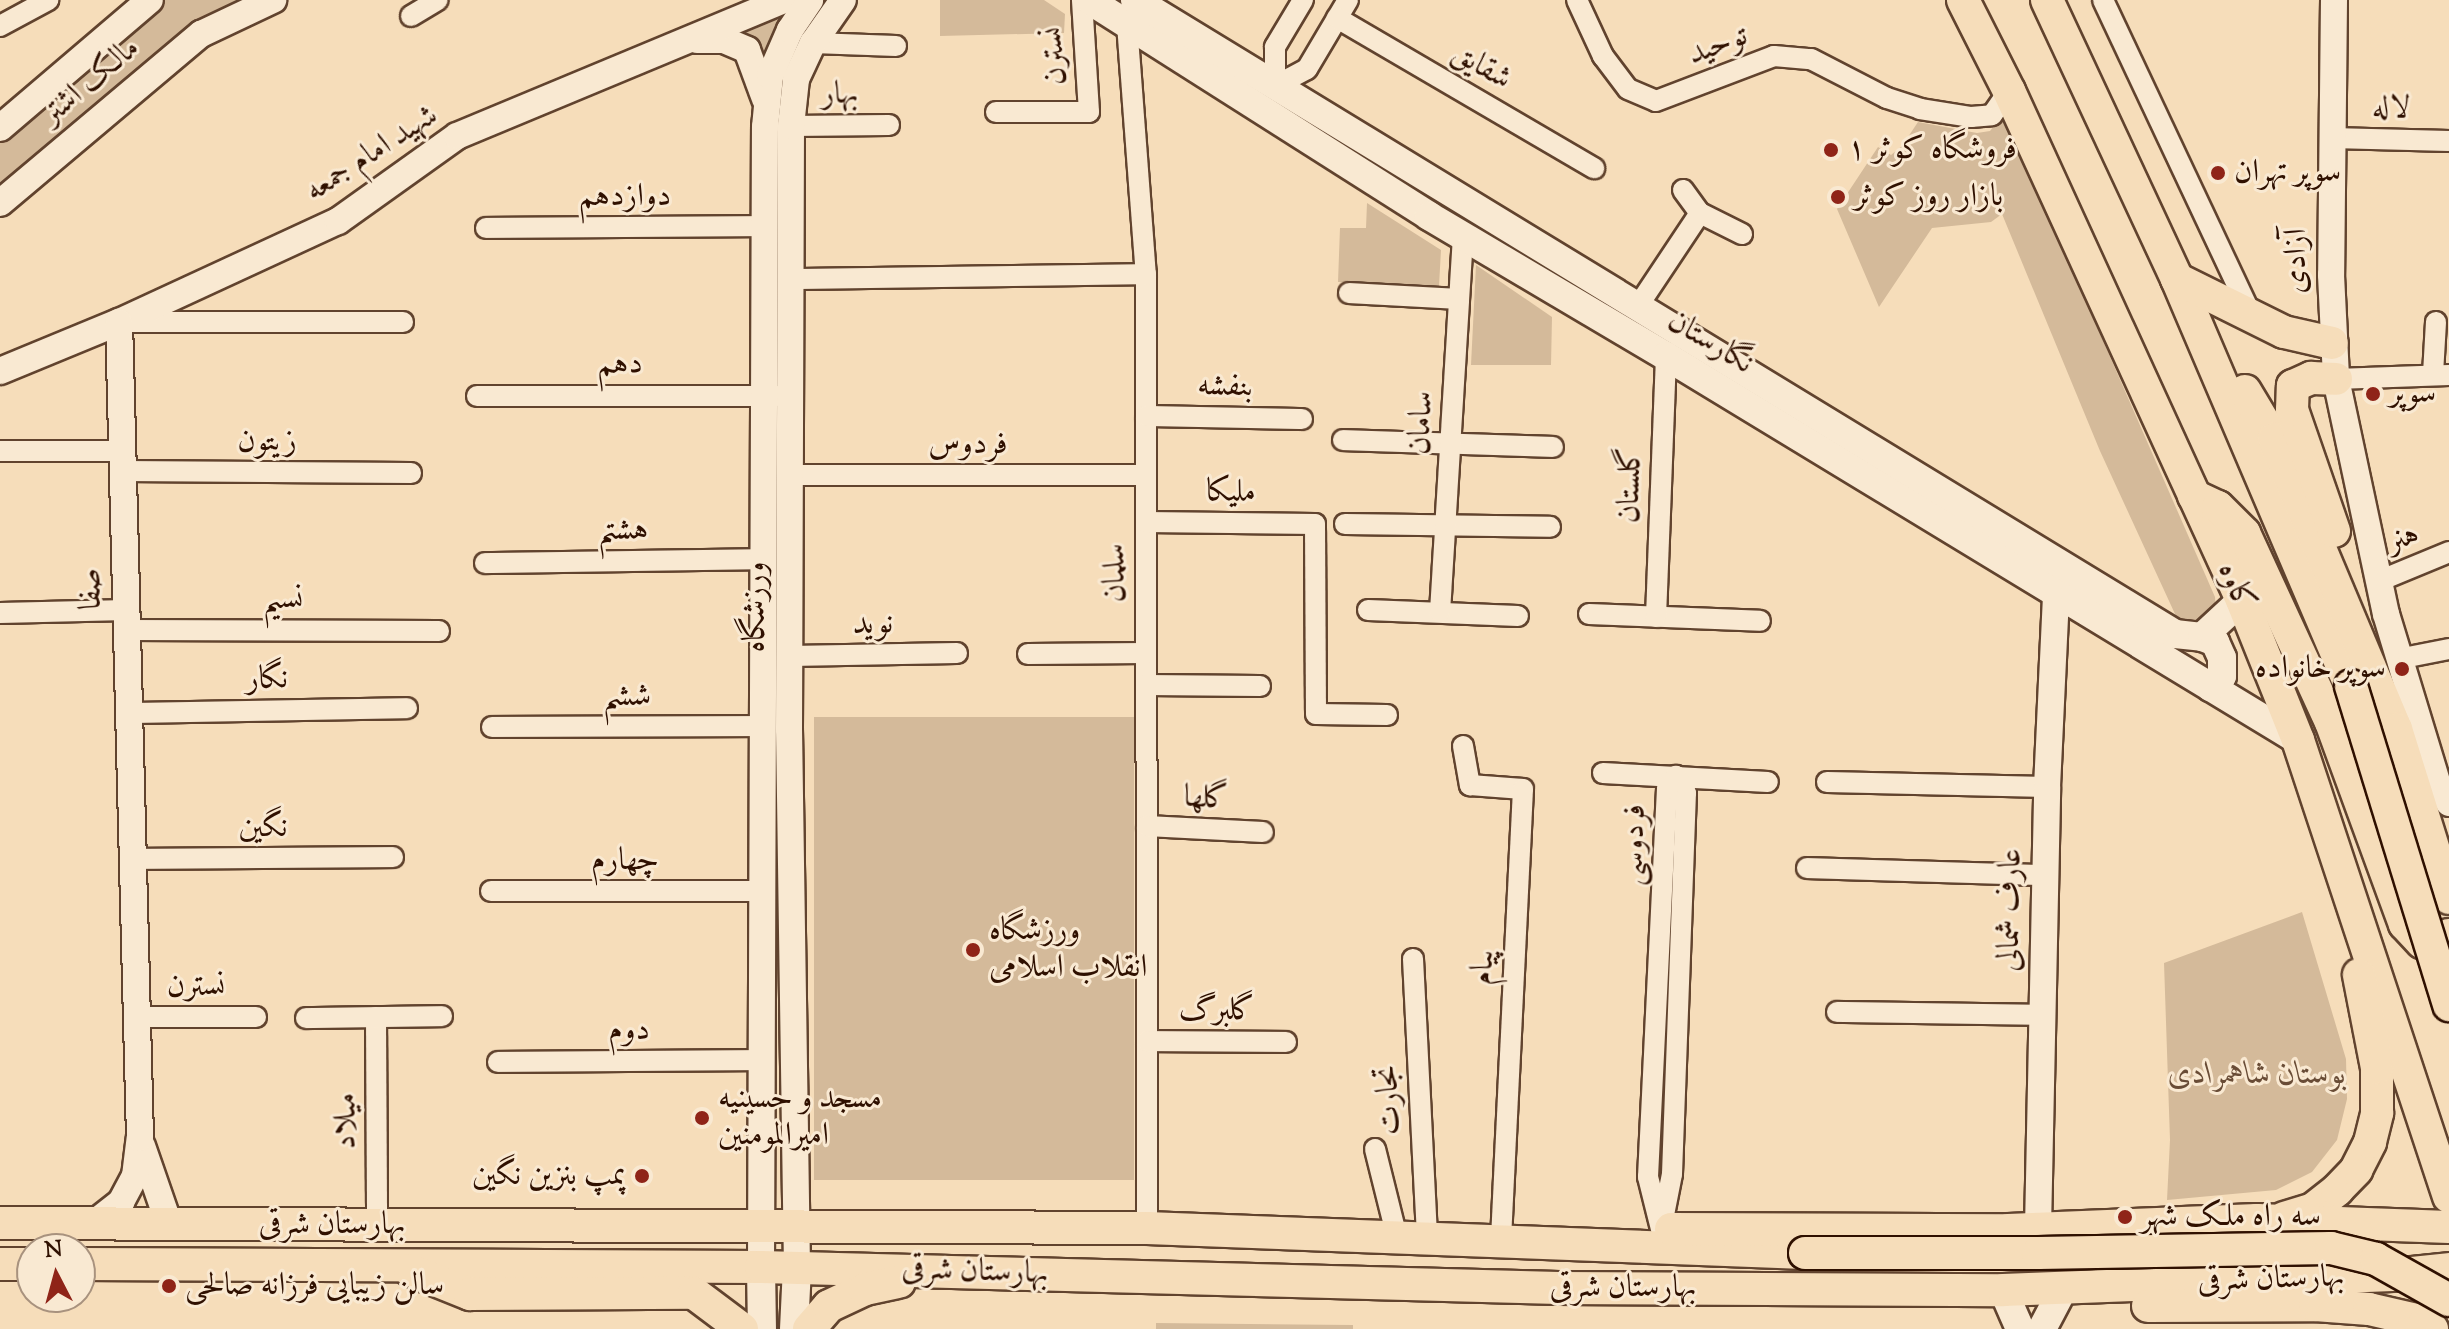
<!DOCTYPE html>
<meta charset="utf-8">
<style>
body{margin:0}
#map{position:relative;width:2449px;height:1329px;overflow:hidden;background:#f6ddba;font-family:"Sorts Mill Goudy",Amiri,serif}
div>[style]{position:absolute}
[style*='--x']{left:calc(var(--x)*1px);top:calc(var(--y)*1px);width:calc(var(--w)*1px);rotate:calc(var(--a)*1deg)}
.green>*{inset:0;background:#d4ba9a;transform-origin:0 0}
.roads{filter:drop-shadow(2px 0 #61432e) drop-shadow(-2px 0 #61432e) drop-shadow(0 2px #61432e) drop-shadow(0 -2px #61432e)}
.minor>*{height:20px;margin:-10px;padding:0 10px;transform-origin:10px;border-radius:10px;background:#f9e9d2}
.tertiary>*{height:26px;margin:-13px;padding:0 13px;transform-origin:13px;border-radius:13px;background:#f9e9d2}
.secondary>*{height:28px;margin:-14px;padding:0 14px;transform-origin:14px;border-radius:14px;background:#f9e9d2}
.primary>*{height:32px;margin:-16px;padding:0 16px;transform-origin:16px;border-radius:16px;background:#f6ddba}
.bridges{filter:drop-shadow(2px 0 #2f1000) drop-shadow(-2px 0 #2f1000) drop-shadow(0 2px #2f1000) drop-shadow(0 -2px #2f1000)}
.primary-bridge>*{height:32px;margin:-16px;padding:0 16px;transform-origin:16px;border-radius:16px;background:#f6ddba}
.dots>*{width:22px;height:22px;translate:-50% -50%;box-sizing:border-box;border:4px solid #f9e9d2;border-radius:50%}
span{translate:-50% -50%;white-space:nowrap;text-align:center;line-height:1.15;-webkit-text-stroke:6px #f9e9d2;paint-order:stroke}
.street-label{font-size:32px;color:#2f1000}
.poi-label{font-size:32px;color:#2f1000}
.left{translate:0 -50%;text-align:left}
.right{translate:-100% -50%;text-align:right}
.park-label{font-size:32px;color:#694c36;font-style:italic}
.north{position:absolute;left:16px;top:1233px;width:80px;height:80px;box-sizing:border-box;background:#f9e9d2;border:2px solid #a8927e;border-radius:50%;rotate:354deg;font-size:22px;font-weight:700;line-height:32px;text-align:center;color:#2f1000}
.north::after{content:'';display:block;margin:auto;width:28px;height:36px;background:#8f2418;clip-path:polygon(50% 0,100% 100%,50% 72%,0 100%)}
</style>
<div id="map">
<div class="green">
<i style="clip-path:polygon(165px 0,252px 0,0 192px,0 142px,119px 44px)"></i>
<i style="clip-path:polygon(940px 0,1044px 0,1065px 14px,1064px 33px,940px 36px)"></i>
<i style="clip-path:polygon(799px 3px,764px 68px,728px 33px)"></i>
<i style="clip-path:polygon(2004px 114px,2215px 597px,2216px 611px,2206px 623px,2181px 627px,2100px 451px,2002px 214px,1991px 222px,1932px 228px,1879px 307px,1837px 209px,1878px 147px,1891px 155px,1902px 146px,1918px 122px,1977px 133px,1990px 131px)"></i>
<i style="clip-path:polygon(1367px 203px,1441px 250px,1439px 286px,1338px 282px,1340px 228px,1366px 228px)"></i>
<i style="clip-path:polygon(1476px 265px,1552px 317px,1551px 365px,1471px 365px)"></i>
<i style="left:814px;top:717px;width:320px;height:463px"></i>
<i style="clip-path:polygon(2302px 912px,2346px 1059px,2347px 1099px,2337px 1140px,2312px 1172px,2276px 1190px,2167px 1200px,2170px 1140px,2164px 963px)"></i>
<i style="clip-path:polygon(1156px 1323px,1353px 1325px,1353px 1329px,1156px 1329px)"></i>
</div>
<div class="roads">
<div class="minor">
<i style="--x:1303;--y:0;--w:55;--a:120.8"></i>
<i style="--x:1275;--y:47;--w:39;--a:90"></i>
<i style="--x:1275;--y:86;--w:36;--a:-28"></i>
<i style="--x:1307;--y:69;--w:80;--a:-59.3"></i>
<i style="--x:1577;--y:0;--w:62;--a:65.1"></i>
<i style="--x:1603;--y:56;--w:41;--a:52.9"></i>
<i style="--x:1628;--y:89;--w:30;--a:23"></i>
<i style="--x:1656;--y:101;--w:126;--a:-20.9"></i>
<i style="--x:1774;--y:56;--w:37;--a:5"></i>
<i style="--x:1811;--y:59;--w:85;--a:27.2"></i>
<i style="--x:1887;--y:98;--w:35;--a:18"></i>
<i style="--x:1920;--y:109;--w:52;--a:8.9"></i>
<i style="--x:1971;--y:117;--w:21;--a:-5"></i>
<i style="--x:1992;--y:115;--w:29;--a:-55"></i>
<i style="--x:2103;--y:0;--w:349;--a:64.8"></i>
<i style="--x:411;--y:16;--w:31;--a:-31"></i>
<i style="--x:1337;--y:18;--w:298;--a:30.3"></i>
<i style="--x:1127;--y:24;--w:251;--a:85.7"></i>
<i style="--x:1146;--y:274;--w:954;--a:89.94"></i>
<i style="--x:0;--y:26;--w:55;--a:-28.4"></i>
<i style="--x:813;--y:43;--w:83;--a:2.1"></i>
<i style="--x:996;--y:112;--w:93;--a:0"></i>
<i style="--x:1089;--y:112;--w:112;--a:-93.6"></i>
<i style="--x:791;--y:126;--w:98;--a:-0.6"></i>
<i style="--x:2332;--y:138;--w:117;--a:1.5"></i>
<i style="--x:1683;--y:190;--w:29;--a:54"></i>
<i style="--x:1700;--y:213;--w:47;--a:26.6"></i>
<i style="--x:486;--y:228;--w:279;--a:-0.4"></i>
<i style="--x:791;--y:279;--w:355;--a:-0.8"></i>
<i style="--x:1349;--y:293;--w:110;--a:3.1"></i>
<i style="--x:1638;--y:306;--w:112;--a:-56.3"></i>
<i style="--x:123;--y:322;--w:280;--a:0"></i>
<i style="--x:2433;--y:374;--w:52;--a:-86.7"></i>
<i style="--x:2336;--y:379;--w:113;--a:-2"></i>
<i style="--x:477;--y:396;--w:300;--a:0"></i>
<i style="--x:1146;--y:416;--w:156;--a:1.1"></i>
<i style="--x:1343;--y:440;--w:210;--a:1.9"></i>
<i style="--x:0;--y:451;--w:123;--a:0"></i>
<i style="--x:123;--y:471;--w:288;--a:0.4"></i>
<i style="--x:790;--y:475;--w:356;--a:0"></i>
<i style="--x:1146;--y:522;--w:169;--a:0.7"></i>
<i style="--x:1315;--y:524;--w:190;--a:89.7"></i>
<i style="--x:1316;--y:714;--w:71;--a:0.8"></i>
<i style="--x:1345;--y:524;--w:205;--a:0.8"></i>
<i style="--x:485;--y:563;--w:278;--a:-0.8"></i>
<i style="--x:2379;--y:581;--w:76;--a:-22.5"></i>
<i style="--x:1368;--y:610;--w:150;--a:2.3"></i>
<i style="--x:1440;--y:612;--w:376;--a:-86.5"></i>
<i style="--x:0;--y:613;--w:127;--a:-1.4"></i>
<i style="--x:1589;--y:614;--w:171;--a:2.3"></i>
<i style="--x:1656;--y:617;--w:261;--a:-87.8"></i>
<i style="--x:127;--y:630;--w:312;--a:0.2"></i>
<i style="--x:1028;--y:654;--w:118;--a:-0.5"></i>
<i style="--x:790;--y:656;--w:167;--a:-1"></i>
<i style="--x:2398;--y:659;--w:52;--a:-11.1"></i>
<i style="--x:1146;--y:685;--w:114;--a:0.5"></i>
<i style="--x:129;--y:713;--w:278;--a:-1"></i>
<i style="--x:492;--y:727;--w:270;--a:-0.2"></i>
<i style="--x:1463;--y:746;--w:40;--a:80"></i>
<i style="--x:1470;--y:785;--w:53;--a:4.3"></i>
<i style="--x:1523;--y:789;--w:452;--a:92.8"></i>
<i style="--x:1603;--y:773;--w:165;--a:3.1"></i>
<i style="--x:1827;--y:782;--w:220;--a:1.3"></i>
<i style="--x:1147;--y:826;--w:116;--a:3"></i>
<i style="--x:133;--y:859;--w:260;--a:-0.4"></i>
<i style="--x:1807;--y:868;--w:239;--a:1.7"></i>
<i style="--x:491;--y:891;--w:268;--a:0"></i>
<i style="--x:1413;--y:959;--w:279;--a:87.1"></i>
<i style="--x:1837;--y:1012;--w:205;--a:0.8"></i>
<i style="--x:137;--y:1017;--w:119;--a:0"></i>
<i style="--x:376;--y:1017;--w:208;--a:89.7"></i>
<i style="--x:306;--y:1018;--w:136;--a:-0.8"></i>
<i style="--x:1147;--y:1041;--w:139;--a:0.4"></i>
<i style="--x:498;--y:1062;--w:261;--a:-0.4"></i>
<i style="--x:1375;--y:1149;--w:91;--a:76"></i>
<i style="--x:1662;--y:1225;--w:52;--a:-78.9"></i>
<i style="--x:1672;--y:1174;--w:381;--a:-87.9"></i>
<i style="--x:1686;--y:793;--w:20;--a:-120"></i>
<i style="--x:1661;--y:1229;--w:54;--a:-104"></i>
<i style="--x:1648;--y:1177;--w:388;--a:-87.2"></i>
<i style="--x:1667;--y:789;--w:16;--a:-55"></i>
</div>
<div class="tertiary">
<i style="--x:2334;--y:0;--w:275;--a:90.6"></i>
<i style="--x:2331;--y:275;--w:104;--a:87.2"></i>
<i style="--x:2336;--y:379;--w:240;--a:78"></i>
<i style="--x:2386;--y:614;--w:182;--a:73.1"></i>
<i style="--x:2439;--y:788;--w:18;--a:56"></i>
<i style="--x:697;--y:40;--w:27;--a:0"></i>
<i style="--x:724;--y:40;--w:25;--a:23"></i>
<i style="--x:747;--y:50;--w:52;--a:69.8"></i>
<i style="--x:0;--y:128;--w:197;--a:-40.5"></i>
<i style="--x:0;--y:203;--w:263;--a:-40.1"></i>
<i style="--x:201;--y:34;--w:80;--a:-25.3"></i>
<i style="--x:0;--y:371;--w:129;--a:-22.4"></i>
<i style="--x:119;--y:322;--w:241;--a:-24.8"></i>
<i style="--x:338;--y:221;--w:146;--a:-35.5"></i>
<i style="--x:457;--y:136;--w:354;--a:-22.6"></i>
<i style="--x:142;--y:1146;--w:83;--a:70.9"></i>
<i style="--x:93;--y:1224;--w:36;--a:-38"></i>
<i style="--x:121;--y:1202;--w:30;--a:-62"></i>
<i style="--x:135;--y:1176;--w:38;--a:-83"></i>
<i style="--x:140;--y:1138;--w:816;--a:-91.47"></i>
<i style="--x:2038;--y:1228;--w:441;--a:-88.8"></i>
<i style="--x:2047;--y:787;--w:194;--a:-87.3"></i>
<i style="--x:761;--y:1267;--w:1140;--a:-89.8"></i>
<i style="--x:765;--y:127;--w:51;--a:-84.4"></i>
<i style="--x:770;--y:76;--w:50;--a:-66.5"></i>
<i style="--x:790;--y:30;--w:36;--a:-56"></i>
<i style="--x:797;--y:1268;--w:539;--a:-90.85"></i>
<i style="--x:789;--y:729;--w:603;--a:-89.81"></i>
<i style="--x:791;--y:126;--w:47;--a:-83.9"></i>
<i style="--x:796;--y:79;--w:40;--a:-65"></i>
<i style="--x:813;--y:43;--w:52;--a:-55.1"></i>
</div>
<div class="secondary">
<i style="--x:1089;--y:0;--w:403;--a:32.4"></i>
<i style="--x:1429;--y:216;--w:275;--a:30.6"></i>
<i style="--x:1666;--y:356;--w:740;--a:31.28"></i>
<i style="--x:1135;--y:0;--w:1218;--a:31.37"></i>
<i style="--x:2175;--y:634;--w:27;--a:6"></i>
<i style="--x:2202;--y:637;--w:54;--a:-42.8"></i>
<i style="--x:2202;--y:637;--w:14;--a:21"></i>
<i style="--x:2215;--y:642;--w:17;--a:66"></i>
<i style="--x:2222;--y:658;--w:18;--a:90"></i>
<i style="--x:2222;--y:676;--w:16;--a:135"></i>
<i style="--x:761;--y:1267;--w:62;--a:89.1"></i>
<i style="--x:2003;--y:1290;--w:43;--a:66.4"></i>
<i style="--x:794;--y:1329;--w:61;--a:-87.2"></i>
<i style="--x:2042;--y:1329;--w:45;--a:-62.3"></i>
</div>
<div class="primary">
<i style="--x:1963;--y:0;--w:102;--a:63.2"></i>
<i style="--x:2009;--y:91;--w:560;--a:65.4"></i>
<i style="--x:2242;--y:600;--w:151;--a:68.2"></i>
<i style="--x:2298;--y:740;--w:481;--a:71.7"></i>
<i style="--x:2047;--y:0;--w:308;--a:65"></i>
<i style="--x:2177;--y:279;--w:443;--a:66.9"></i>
<i style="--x:2177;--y:279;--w:119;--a:26.4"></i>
<i style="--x:2284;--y:332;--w:49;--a:12.9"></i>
<i style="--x:2245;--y:391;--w:56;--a:58.9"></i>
<i style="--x:2274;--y:439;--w:315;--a:67.2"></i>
<i style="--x:2396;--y:729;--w:177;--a:72.6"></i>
<i style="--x:2194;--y:496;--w:26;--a:25"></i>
<i style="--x:2218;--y:507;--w:37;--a:45"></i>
<i style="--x:2244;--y:533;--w:208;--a:65.3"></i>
<i style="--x:2331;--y:722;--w:215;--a:69.9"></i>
<i style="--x:2405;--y:924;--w:25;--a:47"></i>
<i style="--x:2422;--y:942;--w:14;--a:4"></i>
<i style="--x:2436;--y:943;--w:15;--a:-32"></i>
<i style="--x:2334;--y:531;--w:128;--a:-109.1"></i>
<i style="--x:2292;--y:410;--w:24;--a:-88"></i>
<i style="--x:2293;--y:386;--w:20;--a:-24"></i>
<i style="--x:2311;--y:378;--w:25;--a:2"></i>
<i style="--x:2284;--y:1218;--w:30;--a:-17"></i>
<i style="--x:2313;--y:1209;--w:31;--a:-38"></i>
<i style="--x:2337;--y:1190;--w:28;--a:-46"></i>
<i style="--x:2356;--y:1170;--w:31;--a:-63"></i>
<i style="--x:2370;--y:1142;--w:30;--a:-76"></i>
<i style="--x:2377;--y:1113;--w:45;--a:-90"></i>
<i style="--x:2377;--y:1068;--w:95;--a:-101"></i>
<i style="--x:0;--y:1223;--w:1147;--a:0.25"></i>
<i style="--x:1147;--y:1228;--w:658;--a:2.18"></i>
<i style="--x:1671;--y:1229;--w:337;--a:0.2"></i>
<i style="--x:2008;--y:1230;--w:249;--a:-2.3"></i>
<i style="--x:2257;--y:1220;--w:192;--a:2.1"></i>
<i style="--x:0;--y:1264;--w:32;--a:0"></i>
<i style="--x:80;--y:1264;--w:681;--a:0.25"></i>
<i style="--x:761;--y:1267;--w:798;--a:1.51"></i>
<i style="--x:1559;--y:1288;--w:444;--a:0.3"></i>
<i style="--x:2003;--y:1290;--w:390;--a:-2.2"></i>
<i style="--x:2393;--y:1275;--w:56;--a:-6.1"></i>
<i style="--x:410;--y:1270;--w:65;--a:21.8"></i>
<i style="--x:470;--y:1294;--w:224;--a:-0.3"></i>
<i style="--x:694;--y:1293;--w:60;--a:36.9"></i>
<i style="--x:2148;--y:1306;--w:167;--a:-0.3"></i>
<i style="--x:2315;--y:1305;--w:54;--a:4.2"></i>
<i style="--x:2369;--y:1309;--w:57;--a:13.1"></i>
<i style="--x:2425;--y:1322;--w:10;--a:45"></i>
<i style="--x:809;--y:1329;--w:30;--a:-49"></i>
<i style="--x:829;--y:1306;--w:40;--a:-25"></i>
<i style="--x:865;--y:1289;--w:35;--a:-12"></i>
</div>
</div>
<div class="bridges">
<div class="primary-bridge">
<i style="--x:2351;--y:686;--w:334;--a:72.9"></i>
<i style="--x:1805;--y:1253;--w:233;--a:0"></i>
<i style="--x:2038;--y:1253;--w:293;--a:-1"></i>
<i style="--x:2331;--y:1248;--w:46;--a:13.7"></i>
<i style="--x:2376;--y:1259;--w:84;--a:29.3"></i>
</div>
</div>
<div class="dots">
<i style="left:1831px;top:150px;background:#8f2418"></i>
<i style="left:2218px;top:173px;background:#8f2418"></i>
<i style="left:1838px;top:197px;background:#8f2418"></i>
<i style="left:2373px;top:394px;background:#8f2418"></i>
<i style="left:2402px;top:669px;background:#8f2418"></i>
<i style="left:973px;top:950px;background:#8f2418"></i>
<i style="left:702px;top:1118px;background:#8f2418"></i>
<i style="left:642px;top:1176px;background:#8f2418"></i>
<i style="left:2125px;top:1217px;background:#8f2418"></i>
<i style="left:169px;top:1286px;background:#8f2418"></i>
</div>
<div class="street-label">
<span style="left:1718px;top:46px;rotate:-21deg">توحید</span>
<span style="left:1055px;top:56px;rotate:-94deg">نسترن</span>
<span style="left:1481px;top:67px;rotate:30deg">شقایق</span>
<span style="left:91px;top:82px;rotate:-40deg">مالک اشتر</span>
<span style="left:840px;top:95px;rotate:-1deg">بهار</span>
<span style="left:2391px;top:109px;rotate:2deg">لاله</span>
<span style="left:372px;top:154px;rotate:-33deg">شهید امام جمعه</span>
<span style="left:625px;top:197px">دوازدهم</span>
<span style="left:2297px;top:261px;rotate:-90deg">آزادی</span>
<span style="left:1710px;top:343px;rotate:31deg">نگارستان</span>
<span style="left:620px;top:365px;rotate:-1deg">دهم</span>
<span style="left:1225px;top:387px;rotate:1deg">بنفشه</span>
<span style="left:1422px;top:423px;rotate:-87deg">سامان</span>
<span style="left:267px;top:442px">زیتون</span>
<span style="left:968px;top:445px">فردوس</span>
<span style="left:1631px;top:485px;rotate:-88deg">گلستان</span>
<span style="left:1231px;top:493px;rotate:1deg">ملیکا</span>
<span style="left:623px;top:531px;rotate:-1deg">هشتم</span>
<span style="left:2403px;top:539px;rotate:-22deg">هنر</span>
<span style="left:1116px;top:573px;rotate:-90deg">سلمان</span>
<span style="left:2235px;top:587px;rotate:66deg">کاوه</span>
<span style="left:92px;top:589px;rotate:-91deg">صفا</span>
<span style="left:283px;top:600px">نسیم</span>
<span style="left:756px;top:607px;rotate:-90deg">ورزشگاه</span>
<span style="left:873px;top:625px;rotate:-1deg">نوید</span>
<span style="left:267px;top:680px;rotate:-1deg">نگار</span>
<span style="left:627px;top:697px">ششم</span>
<span style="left:1206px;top:799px;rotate:3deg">گلها</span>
<span style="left:263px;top:828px">نگین</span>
<span style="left:1635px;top:845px;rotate:-88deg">فردوسی</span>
<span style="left:625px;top:861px">چهارم</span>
<span style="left:2011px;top:910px;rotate:-89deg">عارف شمالی</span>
<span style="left:1484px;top:967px;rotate:-87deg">پیام</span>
<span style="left:196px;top:987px">نسترن</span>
<span style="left:1217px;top:1011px">گلبرگ</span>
<span style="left:629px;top:1031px">دوم</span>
<span style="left:1390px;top:1100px;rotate:-93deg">تجارت</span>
<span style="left:347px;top:1121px;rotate:-90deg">میلاد</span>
<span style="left:332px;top:1225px">بهارستان شرقی</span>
<span style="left:975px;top:1272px;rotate:2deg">بهارستان شرقی</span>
<span style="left:2271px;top:1280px;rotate:-2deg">بهارستان شرقی</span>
<span style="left:1623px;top:1288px">بهارستان شرقی</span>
</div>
<div class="poi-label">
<span class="left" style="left:1847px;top:150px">فروشگاه کوثر ۱</span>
<span class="left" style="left:2234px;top:173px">سوپر تهران</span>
<span class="left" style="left:1854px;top:197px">بازار روز کوثر</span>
<span class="left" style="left:2389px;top:394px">سوپر</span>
<span class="right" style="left:2386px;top:669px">سوپر خانواده</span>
<span class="left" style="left:989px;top:950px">ورزشگاه<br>انقلاب اسلامی</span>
<span class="left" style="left:718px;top:1118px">مسجد و حسینیه<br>امیرالمومنین</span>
<span class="right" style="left:626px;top:1176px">پمپ بنزین نگین</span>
<span class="left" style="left:2141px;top:1217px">سه راه ملک شهر</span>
<span class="left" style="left:185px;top:1286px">سالن زیبایی فرزانه صالحی</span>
</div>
<div class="park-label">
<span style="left:2257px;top:1075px">بوستان شاهمرادی</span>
</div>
<div class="north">N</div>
</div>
